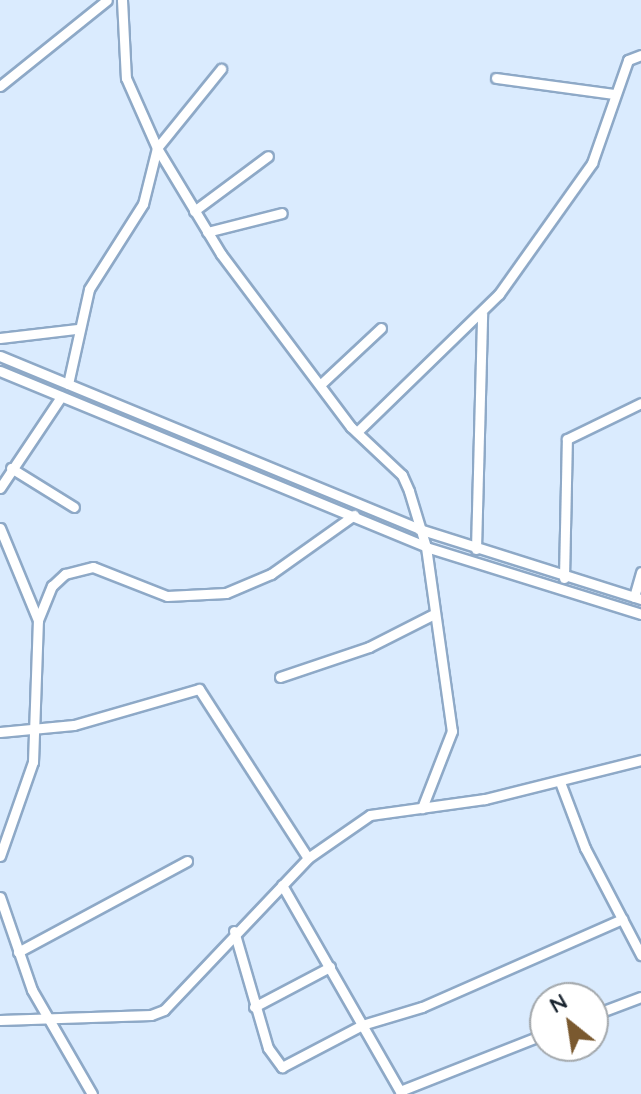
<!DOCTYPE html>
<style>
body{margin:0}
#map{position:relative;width:641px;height:1094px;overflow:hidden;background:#daebfe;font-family:Quicksand,sans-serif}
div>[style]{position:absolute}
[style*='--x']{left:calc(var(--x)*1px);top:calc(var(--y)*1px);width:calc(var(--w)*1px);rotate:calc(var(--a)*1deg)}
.roads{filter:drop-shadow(2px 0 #8ea9c7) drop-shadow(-2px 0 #8ea9c7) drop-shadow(0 2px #8ea9c7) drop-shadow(0 -2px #8ea9c7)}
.minor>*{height:9px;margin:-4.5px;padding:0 4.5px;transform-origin:4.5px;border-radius:4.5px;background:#fff}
span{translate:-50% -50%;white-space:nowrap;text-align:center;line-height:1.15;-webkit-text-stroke:7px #fff;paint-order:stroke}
.north{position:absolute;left:529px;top:982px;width:80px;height:80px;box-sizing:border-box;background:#fff;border:2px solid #a3a8ac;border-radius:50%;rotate:330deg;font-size:22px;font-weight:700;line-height:32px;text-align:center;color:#1a2530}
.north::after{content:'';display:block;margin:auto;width:28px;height:36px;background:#7a592f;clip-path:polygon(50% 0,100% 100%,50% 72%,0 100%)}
</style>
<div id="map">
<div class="roads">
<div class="minor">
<i style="--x:122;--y:0;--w:78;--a:87.1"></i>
<i style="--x:126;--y:78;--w:77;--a:66.1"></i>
<i style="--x:157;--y:148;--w:124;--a:58.9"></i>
<i style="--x:221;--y:254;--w:216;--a:53.1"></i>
<i style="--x:351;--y:427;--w:70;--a:43.3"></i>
<i style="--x:402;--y:475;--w:17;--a:66"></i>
<i style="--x:409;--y:491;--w:59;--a:73.1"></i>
<i style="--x:426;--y:547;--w:186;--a:82"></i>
<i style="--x:452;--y:731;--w:83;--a:111.3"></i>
<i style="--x:496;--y:78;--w:120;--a:7.7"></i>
<i style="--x:0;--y:86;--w:137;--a:-38.8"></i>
<i style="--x:194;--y:211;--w:92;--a:-36.6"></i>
<i style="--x:207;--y:232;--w:77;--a:-14.2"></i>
<i style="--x:0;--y:338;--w:78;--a:-6.7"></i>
<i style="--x:0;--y:356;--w:453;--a:22.4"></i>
<i style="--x:419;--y:529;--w:233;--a:17.5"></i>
<i style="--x:0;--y:371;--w:461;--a:22.4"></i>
<i style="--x:426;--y:547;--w:225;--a:17.3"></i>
<i style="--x:68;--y:384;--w:97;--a:-77.5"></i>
<i style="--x:89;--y:289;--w:101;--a:-57.6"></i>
<i style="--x:143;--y:204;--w:58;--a:-76"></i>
<i style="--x:157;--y:148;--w:102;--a:-51"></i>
<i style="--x:321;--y:384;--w:82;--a:-43"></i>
<i style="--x:357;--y:432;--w:198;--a:-44.2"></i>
<i style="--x:499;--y:294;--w:161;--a:-54.6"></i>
<i style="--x:592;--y:163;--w:109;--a:-70.7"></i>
<i style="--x:628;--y:60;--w:14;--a:-21"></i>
<i style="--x:11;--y:468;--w:74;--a:31.8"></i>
<i style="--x:0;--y:488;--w:110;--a:-56.2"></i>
<i style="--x:0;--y:528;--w:100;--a:67.6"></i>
<i style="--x:476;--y:549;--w:235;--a:-88.5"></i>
<i style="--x:564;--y:578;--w:139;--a:-88.8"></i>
<i style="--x:567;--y:439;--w:82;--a:-25.9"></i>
<i style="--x:634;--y:597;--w:26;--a:-74"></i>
<i style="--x:280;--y:677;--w:94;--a:-18.6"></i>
<i style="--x:369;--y:647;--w:71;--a:-26.9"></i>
<i style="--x:0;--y:732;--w:74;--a:-5.4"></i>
<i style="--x:74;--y:725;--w:130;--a:-16.1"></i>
<i style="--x:199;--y:689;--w:201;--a:57.2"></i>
<i style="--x:560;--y:782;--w:71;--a:69.3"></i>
<i style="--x:585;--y:848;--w:121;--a:62.4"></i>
<i style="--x:0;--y:856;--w:100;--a:-70.7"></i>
<i style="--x:33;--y:762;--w:142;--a:-88"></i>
<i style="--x:38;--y:620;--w:37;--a:-68"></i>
<i style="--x:52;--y:586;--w:18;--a:-43"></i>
<i style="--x:65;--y:574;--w:29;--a:-14"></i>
<i style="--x:93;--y:567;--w:79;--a:21.4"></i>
<i style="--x:167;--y:596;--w:59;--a:-2.9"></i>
<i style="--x:226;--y:593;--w:49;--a:-22.9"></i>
<i style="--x:271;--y:574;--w:102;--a:-35.4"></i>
<i style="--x:282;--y:885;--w:237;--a:60.2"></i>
<i style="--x:400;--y:1091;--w:156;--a:-21.5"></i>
<i style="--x:0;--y:897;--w:98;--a:71"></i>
<i style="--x:32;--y:990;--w:120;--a:60"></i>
<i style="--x:234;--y:931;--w:122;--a:73.8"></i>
<i style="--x:268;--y:1048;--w:24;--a:54"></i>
<i style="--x:282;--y:1067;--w:90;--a:-27.7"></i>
<i style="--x:362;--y:1025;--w:63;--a:-16.7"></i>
<i style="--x:422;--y:1007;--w:219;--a:-23.7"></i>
<i style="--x:18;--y:952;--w:192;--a:-28.3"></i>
<i style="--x:254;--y:1007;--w:86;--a:-27.8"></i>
<i style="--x:593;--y:1015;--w:51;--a:-20.6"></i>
<i style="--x:0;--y:1020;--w:151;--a:-1.9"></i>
<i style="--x:151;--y:1015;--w:14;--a:-21"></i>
<i style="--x:164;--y:1010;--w:209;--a:-46.5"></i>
<i style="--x:308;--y:858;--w:75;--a:-34.7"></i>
<i style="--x:370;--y:815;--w:116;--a:-7.9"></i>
<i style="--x:485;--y:799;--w:161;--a:-14"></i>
</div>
</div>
<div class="north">N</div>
</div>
